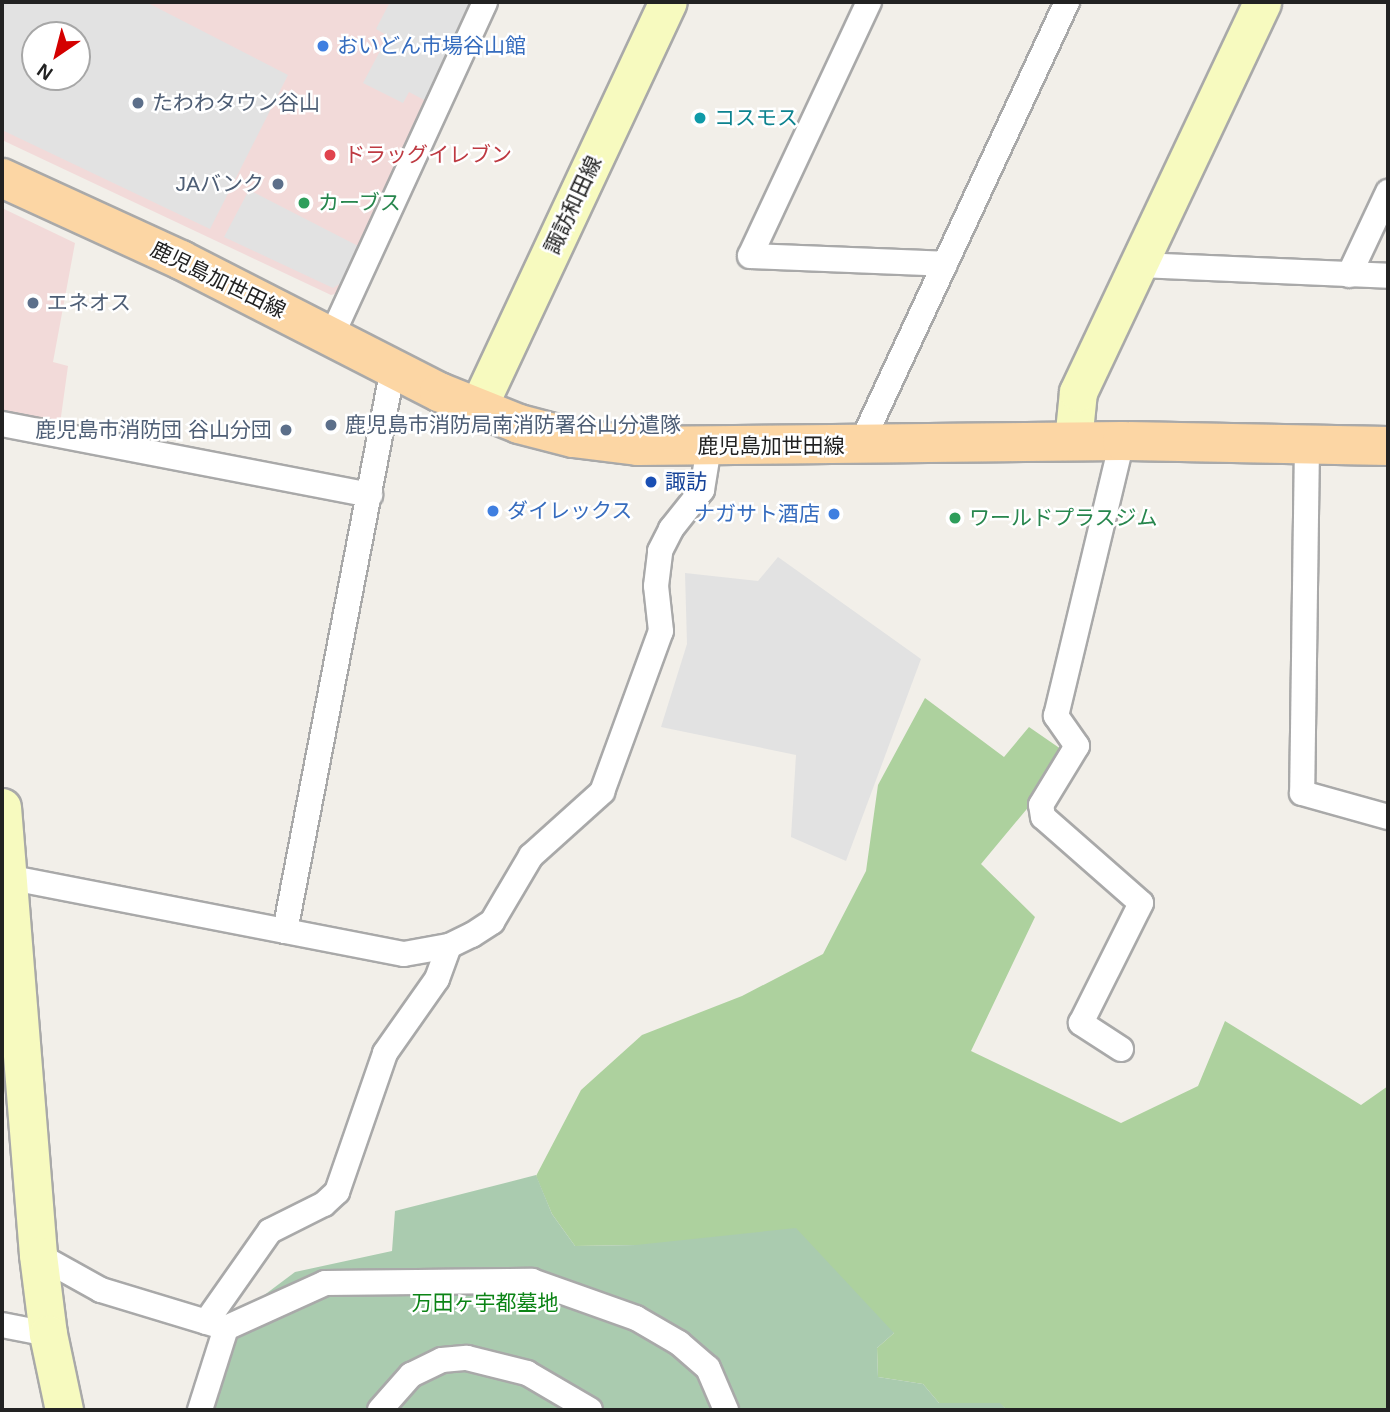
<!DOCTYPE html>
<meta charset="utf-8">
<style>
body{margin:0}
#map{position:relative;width:1390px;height:1412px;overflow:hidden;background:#f2efe9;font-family:Arial,"Noto Sans JP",sans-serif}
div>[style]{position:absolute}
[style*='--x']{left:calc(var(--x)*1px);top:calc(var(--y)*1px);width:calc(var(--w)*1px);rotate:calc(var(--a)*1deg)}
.commercial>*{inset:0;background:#f2dad9}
.forest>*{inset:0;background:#add19e}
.cemetery>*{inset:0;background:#aacbaf}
.parking>*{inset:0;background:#e2e2e2}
.roads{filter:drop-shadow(2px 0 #a9a9a9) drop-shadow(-2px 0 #a9a9a9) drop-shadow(0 2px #a9a9a9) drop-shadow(0 -2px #a9a9a9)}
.street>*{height:24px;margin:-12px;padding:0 12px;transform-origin:12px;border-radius:12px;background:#fff}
.secondary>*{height:37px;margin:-18.5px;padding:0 18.5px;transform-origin:18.5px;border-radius:18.5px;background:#f7fabf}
.primary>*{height:38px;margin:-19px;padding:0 19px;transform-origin:19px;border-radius:19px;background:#fcd6a4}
.dots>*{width:19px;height:19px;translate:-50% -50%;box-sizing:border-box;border:4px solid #fff;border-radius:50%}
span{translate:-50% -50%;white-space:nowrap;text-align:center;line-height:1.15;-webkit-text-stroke:5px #fff;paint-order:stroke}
.shop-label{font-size:21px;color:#366cbe}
.left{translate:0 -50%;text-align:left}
.right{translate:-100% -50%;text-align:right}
.service-label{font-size:21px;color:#4e5e75}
.culture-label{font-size:21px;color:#0d838f}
.health-label{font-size:21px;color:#be3a42}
.leisure-label{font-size:21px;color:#27864d}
.street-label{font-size:21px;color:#222}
.transit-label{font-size:21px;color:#164399}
.park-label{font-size:21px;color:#0c8416}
.frame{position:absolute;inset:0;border:4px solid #222;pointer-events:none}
.north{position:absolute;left:21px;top:21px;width:70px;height:70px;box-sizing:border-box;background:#fff;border:2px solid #a7a7a7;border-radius:50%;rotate:215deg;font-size:19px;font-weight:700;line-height:28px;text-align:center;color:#222}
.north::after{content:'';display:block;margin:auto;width:24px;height:32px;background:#d40000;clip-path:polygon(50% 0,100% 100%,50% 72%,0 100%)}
</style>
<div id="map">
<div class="commercial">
<i style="clip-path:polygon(evenodd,2px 2px,473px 2px,343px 292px,331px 295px,2px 140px,2px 2px,35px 35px,77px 35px,77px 77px,35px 77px,35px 35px)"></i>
<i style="clip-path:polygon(2px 208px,75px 243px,53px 362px,68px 366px,59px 431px,2px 421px)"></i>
</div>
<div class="forest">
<i style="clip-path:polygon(925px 698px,1004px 757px,1029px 727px,1071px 756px,981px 864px,1035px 917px,971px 1051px,1121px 1123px,1198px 1086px,1225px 1021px,1361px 1105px,1388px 1086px,1388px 1410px,1007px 1410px,999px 1403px,939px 1403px,923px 1384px,878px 1377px,877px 1348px,894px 1333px,636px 1245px,575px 1246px,552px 1214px,536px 1176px,581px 1090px,642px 1035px,742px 996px,823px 954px,866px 871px,878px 785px)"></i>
</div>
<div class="cemetery">
<i style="clip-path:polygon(536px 1175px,552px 1214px,575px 1246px,636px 1245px,796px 1228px,894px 1333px,877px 1348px,878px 1377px,923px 1384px,939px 1403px,1000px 1403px,1007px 1410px,186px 1410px,211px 1335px,295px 1272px,392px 1251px,395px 1211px)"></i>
</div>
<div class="parking">
<i style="clip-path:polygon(evenodd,146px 2px,288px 75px,210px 229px,2px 130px,2px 2px,146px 2px,35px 35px,77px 35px,77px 77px,35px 77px,35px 35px)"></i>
<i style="clip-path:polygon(390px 2px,473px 2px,428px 102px,409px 92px,403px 103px,363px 83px,388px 36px,376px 29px)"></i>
<i style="clip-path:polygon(249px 190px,362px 248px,349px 278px,333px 288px,224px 237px)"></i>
<i style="clip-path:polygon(778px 557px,921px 659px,846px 861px,791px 837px,796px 755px,661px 727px,687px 644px,685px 573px,758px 581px)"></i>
</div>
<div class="roads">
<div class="street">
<i style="--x:869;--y:2;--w:280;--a:115.1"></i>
<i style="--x:750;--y:256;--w:195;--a:2.3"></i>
<i style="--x:1140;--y:265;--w:248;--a:2.5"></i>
<i style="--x:1349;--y:275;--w:92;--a:-64.8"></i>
<i style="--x:332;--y:335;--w:366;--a:-65.3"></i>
<i style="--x:2;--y:424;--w:375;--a:10.9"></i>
<i style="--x:1307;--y:445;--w:348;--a:90.8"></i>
<i style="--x:1302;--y:793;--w:89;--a:15.6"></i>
<i style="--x:860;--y:446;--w:490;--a:-65"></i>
<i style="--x:2;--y:876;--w:409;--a:11"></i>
<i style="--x:404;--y:954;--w:46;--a:-10.1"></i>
<i style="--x:449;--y:946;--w:25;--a:-26"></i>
<i style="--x:472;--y:935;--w:24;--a:-33"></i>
<i style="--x:492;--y:922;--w:77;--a:-59.4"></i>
<i style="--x:531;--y:856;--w:96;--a:-42"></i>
<i style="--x:602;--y:792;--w:171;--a:-69.9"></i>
<i style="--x:661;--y:631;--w:45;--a:-96.3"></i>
<i style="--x:656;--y:586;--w:35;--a:-83"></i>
<i style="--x:660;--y:551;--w:25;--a:-63"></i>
<i style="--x:671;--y:529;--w:50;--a:-51.5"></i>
<i style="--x:702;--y:490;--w:44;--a:-80.8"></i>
<i style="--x:285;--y:931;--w:573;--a:-79.14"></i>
<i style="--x:1121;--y:1049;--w:48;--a:-147"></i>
<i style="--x:1081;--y:1023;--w:134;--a:-63.4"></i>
<i style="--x:1141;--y:903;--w:130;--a:-138.7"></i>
<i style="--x:1043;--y:817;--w:12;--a:-99"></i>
<i style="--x:1041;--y:805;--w:69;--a:-58.6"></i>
<i style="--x:1077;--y:746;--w:37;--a:-125"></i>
<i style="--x:1056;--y:716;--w:283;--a:-76.5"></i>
<i style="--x:38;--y:1255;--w:72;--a:29.1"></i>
<i style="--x:101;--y:1290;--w:131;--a:16.9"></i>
<i style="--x:226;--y:1328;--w:109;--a:-24.4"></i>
<i style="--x:325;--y:1283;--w:207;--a:-0.6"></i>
<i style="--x:532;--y:1281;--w:110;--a:19.6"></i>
<i style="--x:636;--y:1318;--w:50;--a:30.2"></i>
<i style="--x:679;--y:1343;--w:38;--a:41"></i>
<i style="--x:708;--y:1368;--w:46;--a:66.8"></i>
<i style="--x:206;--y:1322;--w:111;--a:-54.9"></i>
<i style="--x:270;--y:1231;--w:60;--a:-26.6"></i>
<i style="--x:324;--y:1204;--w:18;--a:-43"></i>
<i style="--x:337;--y:1192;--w:147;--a:-70.9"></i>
<i style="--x:385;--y:1053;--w:90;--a:-54.9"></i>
<i style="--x:437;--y:979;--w:35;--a:-70"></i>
<i style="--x:2;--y:1325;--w:47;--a:11.1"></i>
<i style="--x:200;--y:1410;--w:86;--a:-72.4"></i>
<i style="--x:380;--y:1410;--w:47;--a:-48.5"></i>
<i style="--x:411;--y:1375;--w:34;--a:-26"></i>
<i style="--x:442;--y:1360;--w:25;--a:-5"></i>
<i style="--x:467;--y:1358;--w:62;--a:14"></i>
<i style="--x:527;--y:1373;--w:73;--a:30.4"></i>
</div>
<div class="secondary">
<i style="--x:478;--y:407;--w:447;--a:-64.9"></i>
<i style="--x:1073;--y:441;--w:49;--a:-84.2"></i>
<i style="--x:1078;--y:392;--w:431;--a:-64.7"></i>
<i style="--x:2;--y:807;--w:449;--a:85.4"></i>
<i style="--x:38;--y:1255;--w:80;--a:82.8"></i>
<i style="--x:48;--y:1334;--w:78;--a:78.1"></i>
</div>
<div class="primary">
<i style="--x:2;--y:178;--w:197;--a:24.6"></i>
<i style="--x:181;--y:260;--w:290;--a:27.1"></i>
<i style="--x:439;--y:392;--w:86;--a:21.8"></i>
<i style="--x:519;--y:424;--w:56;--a:14.5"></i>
<i style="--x:573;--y:438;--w:65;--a:7"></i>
<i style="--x:638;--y:446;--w:484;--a:-0.6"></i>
<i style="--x:1122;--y:441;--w:266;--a:1.1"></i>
</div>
</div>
<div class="dots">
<i style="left:323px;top:46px;background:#3f7fe0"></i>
<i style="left:138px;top:103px;background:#5c6f8a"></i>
<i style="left:700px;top:118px;background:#0f9aa8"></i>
<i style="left:330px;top:155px;background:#e0444e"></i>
<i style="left:278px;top:184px;background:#5c6f8a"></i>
<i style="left:304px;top:203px;background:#2e9e5b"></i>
<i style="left:33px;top:303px;background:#5c6f8a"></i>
<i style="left:331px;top:425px;background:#5c6f8a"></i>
<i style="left:286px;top:430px;background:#5c6f8a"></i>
<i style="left:651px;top:482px;background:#1a4fb4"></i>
<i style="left:493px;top:511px;background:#3f7fe0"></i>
<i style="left:834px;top:514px;background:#3f7fe0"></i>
<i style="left:955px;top:518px;background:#2e9e5b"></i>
</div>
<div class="shop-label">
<span class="left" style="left:337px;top:46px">おいどん市場谷山館</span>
<span class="left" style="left:507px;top:511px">ダイレックス</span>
<span class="right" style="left:820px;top:514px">ナガサト酒店</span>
</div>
<div class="service-label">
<span class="left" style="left:152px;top:103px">たわわタウン谷山</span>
<span class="right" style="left:264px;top:184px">JAバンク</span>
<span class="left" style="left:47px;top:303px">エネオス</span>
<span class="left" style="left:345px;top:425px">鹿児島市消防局南消防署谷山分遣隊</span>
<span class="right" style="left:272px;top:430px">鹿児島市消防団 谷山分団</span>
</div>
<div class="culture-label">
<span class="left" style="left:714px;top:118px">コスモス</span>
</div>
<div class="health-label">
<span class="left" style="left:344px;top:155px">ドラッグイレブン</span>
</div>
<div class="leisure-label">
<span class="left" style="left:318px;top:203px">カーブス</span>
<span class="left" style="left:969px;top:518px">ワールドプラスジム</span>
</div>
<div class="street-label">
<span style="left:573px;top:205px;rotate:-65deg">諏訪和田線</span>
<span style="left:218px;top:280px;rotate:26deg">鹿児島加世田線</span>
<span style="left:771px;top:446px">鹿児島加世田線</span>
</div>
<div class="transit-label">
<span class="left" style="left:665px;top:482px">諏訪</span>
</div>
<div class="park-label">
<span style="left:485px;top:1303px">万田ヶ宇都墓地</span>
</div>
<div class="frame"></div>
<div class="north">N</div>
</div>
